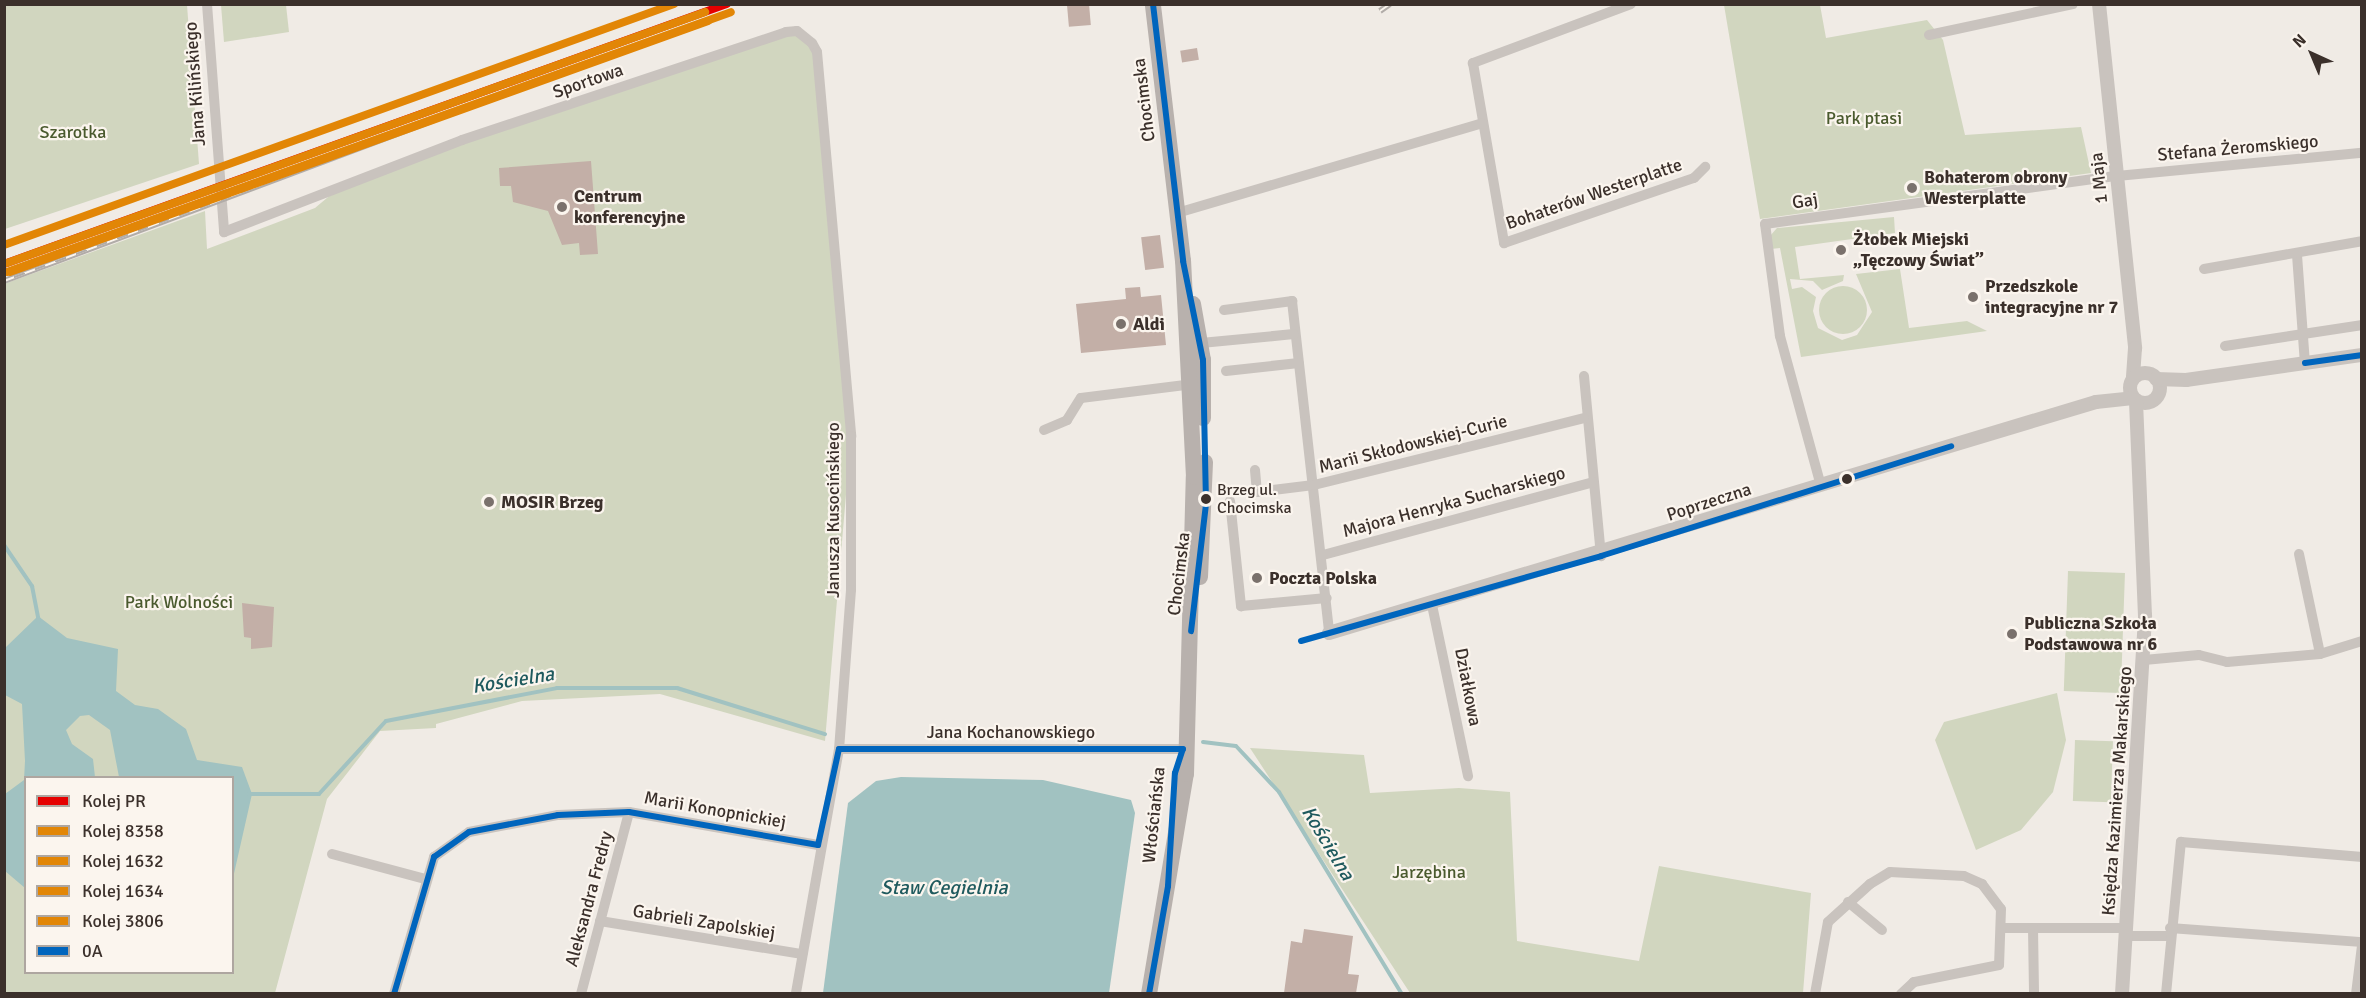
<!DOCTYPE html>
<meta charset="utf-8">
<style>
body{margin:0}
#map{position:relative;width:2366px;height:998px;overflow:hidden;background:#f0ebe5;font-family:Signika,sans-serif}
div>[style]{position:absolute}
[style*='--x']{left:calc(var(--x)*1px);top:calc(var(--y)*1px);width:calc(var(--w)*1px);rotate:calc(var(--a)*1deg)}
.green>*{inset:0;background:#d1d6bf;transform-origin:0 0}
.round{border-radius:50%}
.water>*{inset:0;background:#a1c2c1}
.stream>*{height:4px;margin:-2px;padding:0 2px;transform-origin:2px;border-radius:2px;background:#a1c2c1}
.building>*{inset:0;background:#c3afa7;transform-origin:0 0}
.minor>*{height:10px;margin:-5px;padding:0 5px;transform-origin:5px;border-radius:5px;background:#c9c3be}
.tertiary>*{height:14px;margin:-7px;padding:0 7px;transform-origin:7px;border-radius:7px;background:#c9c3be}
.tertiary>.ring{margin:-7px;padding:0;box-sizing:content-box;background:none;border:14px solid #c9c3be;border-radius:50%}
.primary>*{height:16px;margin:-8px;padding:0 8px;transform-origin:8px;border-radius:8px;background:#b8b1ad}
.rail>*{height:6px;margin-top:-3px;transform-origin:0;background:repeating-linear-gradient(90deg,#fbf5ee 0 11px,#b1aca8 0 22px);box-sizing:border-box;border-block:2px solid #b1aca8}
.bus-1>*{height:6px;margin:-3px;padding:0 3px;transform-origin:3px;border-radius:3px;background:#0065bd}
.rail-1>*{height:8px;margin:-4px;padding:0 4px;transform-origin:4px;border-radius:4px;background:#e50000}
.rail-2>*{height:8px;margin:-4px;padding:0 4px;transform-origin:4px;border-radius:4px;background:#e28606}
.rail-3>*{height:8px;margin:-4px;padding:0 4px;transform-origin:4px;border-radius:4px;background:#e28606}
.rail-4>*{height:8px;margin:-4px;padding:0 4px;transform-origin:4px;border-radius:4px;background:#e28606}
.rail-5>*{height:8px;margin:-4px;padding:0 4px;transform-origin:4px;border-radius:4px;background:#e28606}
.dots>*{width:16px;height:16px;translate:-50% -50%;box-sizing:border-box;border:3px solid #fbf5ee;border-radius:50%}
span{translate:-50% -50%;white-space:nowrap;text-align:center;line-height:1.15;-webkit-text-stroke:4.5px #fbf5ee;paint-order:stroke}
.bus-label{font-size:16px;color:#3b302b}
.left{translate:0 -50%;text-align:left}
.street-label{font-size:18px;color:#3b302b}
.park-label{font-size:18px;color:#4a5a2e}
.poi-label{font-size:18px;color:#3b302b;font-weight:700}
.water-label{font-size:20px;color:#1f5a5e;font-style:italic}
.frame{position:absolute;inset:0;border:6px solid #3b302b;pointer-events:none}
.legend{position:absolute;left:24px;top:776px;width:210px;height:198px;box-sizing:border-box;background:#fbf5ee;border:2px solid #aea6a0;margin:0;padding:8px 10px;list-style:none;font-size:18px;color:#3b302b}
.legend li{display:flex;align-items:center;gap:12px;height:30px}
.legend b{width:30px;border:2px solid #aea6a0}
.north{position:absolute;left:2282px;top:24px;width:60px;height:60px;-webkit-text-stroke:4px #fbf5ee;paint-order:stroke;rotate:316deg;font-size:16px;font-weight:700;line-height:24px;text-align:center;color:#3b302b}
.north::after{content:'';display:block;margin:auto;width:21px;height:27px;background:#3b302b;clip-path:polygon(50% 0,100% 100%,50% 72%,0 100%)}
</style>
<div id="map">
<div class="green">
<i style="clip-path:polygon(4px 5px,187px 5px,199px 164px,5px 229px)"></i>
<i style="clip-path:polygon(221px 5px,286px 5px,289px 32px,224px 42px)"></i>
<i style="clip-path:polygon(1724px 5px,1820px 5px,1826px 38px,1927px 20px,1943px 40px,1965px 135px,2081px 127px,2091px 173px,1760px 219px)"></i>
<i style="clip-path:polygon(evenodd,797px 31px,812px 43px,851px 436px,825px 741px,660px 694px,522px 701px,436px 724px,436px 728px,380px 731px,327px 799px,275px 993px,5px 993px,4px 284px,205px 211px,207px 249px,315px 208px,346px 182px,797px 31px,26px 778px,232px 778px,232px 972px,26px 972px,26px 778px)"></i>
<i style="clip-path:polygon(1894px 217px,1895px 233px,1795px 247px,1800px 279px,1844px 275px,1843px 281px,1822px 290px,1813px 281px,1790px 279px,1792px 289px,1802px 287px,1816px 297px,1813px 311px,1818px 328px,1842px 340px,1857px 335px,1872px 312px,1856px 274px,1900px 269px,1909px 328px,1967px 321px,1987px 331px,1801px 357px,1780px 248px,1771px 249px,1770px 236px,1777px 228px)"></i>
<i class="round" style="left:1819px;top:286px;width:48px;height:48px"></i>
<i style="left:2068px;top:571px;width:57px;height:120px;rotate:2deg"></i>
<i style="clip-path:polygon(2057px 693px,2066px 740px,2053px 792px,2021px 830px,1976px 850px,1935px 740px,1944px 722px)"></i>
<i style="left:2075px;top:740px;width:38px;height:61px;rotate:2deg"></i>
<i style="clip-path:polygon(1250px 748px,1364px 755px,1370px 793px,1459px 788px,1510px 792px,1517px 941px,1639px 961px,1659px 866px,1811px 893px,1803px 993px,1410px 993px)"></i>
</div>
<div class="water">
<i style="clip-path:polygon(38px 616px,67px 638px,118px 649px,116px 691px,135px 705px,158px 709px,186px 729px,197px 760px,242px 767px,252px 794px,233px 878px,232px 778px,119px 777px,110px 730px,89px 715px,80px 716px,66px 730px,72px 744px,93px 759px,95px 777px,26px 778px,25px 888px,5px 871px,5px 794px,24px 780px,25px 761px,22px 704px,5px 695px,5px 648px)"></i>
<i style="clip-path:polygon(901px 777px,1043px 780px,1131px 800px,1135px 813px,1109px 993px,823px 993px,848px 803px,876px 781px)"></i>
</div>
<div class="stream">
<i style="--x:4;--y:545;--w:50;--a:55.7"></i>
<i style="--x:32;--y:586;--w:36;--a:79"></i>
<i style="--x:1203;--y:742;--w:33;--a:7"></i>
<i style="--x:1236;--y:746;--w:63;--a:46.9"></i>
<i style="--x:1279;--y:792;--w:237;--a:58.7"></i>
<i style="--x:249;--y:794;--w:70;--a:0"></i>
<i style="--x:319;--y:794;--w:99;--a:-47.5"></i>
<i style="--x:386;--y:721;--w:174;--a:-10.9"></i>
<i style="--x:557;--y:688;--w:120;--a:0"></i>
<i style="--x:677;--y:688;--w:155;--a:17.3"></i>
</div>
<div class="building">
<i style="left:1089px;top:4px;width:21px;height:22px;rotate:85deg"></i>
<i style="left:1197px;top:48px;width:12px;height:17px;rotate:81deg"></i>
<i style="clip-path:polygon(591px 161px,598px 254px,580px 255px,579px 243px,562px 245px,548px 211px,513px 202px,511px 186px,500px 186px,499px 168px)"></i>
<i style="left:1160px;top:235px;width:33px;height:19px;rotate:83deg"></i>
<i style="clip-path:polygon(1140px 287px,1141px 297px,1161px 295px,1166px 345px,1081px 353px,1076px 304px,1126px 299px,1125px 288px)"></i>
<i style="clip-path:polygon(242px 603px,274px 607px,272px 647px,251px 649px,251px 638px,244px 637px)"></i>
<i style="clip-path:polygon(1304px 929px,1353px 936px,1348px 974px,1359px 975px,1356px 993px,1284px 993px,1291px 941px,1302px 943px)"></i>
</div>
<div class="minor">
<i style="--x:207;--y:4;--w:229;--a:85.7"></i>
<i style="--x:224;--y:232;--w:255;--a:-21.1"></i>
<i style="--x:462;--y:140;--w:342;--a:-18.4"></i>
<i style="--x:786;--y:32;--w:11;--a:-5"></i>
<i style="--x:797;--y:31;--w:19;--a:39"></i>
<i style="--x:812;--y:43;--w:10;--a:61"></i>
<i style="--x:817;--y:52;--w:386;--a:84.9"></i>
<i style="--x:851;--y:436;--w:154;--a:90"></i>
<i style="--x:851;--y:590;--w:159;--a:94.3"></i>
<i style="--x:839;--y:749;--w:249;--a:100"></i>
<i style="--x:1631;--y:4;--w:169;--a:159.5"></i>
<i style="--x:1473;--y:63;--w:183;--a:80.2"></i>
<i style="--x:1504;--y:243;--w:201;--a:-18.9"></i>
<i style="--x:1694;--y:178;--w:16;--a:-45"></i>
<i style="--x:1929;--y:35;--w:147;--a:-12.1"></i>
<i style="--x:1177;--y:213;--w:318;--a:-16.4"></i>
<i style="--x:2297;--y:255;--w:108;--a:85.8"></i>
<i style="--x:2204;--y:269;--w:160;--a:-10"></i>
<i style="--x:1224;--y:310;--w:69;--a:-7.5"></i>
<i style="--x:1292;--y:301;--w:334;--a:83.6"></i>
<i style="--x:1201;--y:343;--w:93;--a:-5.5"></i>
<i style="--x:2225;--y:346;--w:139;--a:-8.7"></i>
<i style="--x:1226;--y:371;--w:73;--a:-6.3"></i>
<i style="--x:1584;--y:376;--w:181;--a:84.6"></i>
<i style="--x:1044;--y:430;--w:25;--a:-23"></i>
<i style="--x:1067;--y:420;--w:26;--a:-58"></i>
<i style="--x:1081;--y:398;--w:113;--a:-7.1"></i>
<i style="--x:1255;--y:470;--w:22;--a:85"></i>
<i style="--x:1257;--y:492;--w:57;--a:-7"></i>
<i style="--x:1314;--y:485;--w:278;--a:-13.9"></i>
<i style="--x:1821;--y:486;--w:156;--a:-105.3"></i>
<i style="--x:1780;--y:336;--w:113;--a:-97.6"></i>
<i style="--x:1765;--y:224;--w:355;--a:-7.8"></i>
<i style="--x:2117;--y:176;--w:246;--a:-5.4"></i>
<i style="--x:1230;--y:501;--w:106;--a:84"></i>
<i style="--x:1241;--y:606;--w:86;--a:-5.3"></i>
<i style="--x:2299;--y:554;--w:102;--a:78.1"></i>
<i style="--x:1323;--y:555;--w:280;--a:-15.1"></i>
<i style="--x:1432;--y:605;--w:175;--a:78.1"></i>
<i style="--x:2144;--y:660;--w:55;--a:-5.2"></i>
<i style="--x:2199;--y:655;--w:29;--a:14"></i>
<i style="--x:2227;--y:662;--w:93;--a:-4.9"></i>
<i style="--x:2320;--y:654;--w:44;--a:-17.2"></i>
<i style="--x:839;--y:749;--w:344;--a:0"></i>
<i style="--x:332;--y:854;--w:96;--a:15"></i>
<i style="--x:1848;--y:902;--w:44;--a:39.5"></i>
<i style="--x:600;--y:921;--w:205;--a:9.3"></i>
<i style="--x:2002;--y:928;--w:124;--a:0"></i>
<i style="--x:2033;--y:928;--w:66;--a:89.1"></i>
<i style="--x:2170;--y:928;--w:193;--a:4.2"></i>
<i style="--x:2126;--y:936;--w:43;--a:0"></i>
<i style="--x:394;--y:994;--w:143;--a:-73.7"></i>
<i style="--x:434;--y:857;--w:43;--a:-35.5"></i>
<i style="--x:469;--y:832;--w:91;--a:-10.8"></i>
<i style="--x:558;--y:815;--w:71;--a:-2.4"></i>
<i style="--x:629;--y:812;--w:192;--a:9.9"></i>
<i style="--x:581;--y:994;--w:188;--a:-75.2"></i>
<i style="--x:1815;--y:994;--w:73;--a:-79.8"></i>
<i style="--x:1828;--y:922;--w:57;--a:-42.1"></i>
<i style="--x:1870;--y:884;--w:23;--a:-31"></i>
<i style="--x:1890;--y:872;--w:74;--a:3.1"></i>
<i style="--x:1964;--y:876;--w:20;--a:24"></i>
<i style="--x:1982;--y:884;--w:31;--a:53"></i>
<i style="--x:2001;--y:909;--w:56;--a:92"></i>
<i style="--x:1999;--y:965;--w:87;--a:168.7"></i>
<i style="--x:1914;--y:982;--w:18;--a:137"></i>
<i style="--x:2166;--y:994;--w:153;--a:-84.4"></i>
<i style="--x:2181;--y:842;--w:182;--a:4.7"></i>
<i style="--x:2356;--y:994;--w:48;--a:-82.9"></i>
</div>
<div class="tertiary">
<i style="--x:2099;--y:4;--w:346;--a:84"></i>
<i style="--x:2135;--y:348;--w:31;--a:94"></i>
<i class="ring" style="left:2130px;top:373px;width:16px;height:16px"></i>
<i style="--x:2156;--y:379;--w:30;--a:2"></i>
<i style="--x:2186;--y:380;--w:178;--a:-8.1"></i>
<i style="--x:1329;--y:633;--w:801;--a:-16.76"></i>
<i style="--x:2096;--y:402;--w:37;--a:-6"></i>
<i style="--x:2122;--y:994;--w:379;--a:-86.5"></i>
<i style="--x:2145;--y:616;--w:216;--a:-92.4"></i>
</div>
<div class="primary">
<i style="--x:1193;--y:304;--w:57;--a:79.9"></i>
<i style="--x:1203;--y:360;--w:58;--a:90"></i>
<i style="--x:1200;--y:577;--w:115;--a:-87.5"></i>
<i style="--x:1149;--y:994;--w:223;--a:-80.5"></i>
<i style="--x:1186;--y:774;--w:297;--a:-88.5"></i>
<i style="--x:1194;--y:477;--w:216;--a:-92.9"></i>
<i style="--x:1183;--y:261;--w:259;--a:-96.7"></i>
</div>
<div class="rail">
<i style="--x:1380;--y:11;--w:12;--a:-35"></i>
<i style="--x:315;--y:133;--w:123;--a:-19.9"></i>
<i style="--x:4;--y:281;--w:459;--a:-20.5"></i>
</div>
<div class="bus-1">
<i style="--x:1153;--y:4;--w:259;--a:83.3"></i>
<i style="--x:1183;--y:261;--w:101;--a:78.6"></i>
<i style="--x:1203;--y:360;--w:144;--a:88.8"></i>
<i style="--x:1206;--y:504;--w:128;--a:96.7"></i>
<i style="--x:2305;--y:363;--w:58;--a:-8"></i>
<i style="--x:1301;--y:641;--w:312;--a:-15.8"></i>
<i style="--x:1601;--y:556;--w:367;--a:-17.4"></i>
<i style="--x:839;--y:749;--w:344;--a:0"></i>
<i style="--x:818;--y:845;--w:98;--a:-77.7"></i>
<i style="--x:394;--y:994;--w:143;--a:-73.7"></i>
<i style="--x:434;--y:857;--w:43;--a:-35.5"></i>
<i style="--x:469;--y:832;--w:91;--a:-10.8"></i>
<i style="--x:558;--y:815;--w:71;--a:-2.4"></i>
<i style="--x:629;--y:812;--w:192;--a:9.9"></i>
<i style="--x:1149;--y:994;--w:110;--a:-80"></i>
<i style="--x:1168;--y:886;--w:113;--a:-86.5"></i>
<i style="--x:1175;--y:773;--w:25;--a:-72"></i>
</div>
<div class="rail-1">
<i style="--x:4;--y:264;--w:768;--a:-19.78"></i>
</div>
<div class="rail-2">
<i style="--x:7;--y:272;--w:769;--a:-19.75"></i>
</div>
<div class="rail-3">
<i style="--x:7;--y:263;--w:742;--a:-19.78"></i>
</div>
<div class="rail-4">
<i style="--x:4;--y:245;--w:712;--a:-19.78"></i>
</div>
<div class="rail-5">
<i style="--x:10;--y:272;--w:742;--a:-19.78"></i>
</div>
<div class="dots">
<i style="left:1912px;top:188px;background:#7a716c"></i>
<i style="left:562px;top:207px;background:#7a716c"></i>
<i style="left:1841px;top:250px;background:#7a716c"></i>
<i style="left:1973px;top:297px;background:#7a716c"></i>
<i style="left:1121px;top:324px;background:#7a716c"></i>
<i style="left:1847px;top:479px;background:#3b302b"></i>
<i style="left:1206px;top:499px;background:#3b302b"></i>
<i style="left:489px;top:502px;background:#7a716c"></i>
<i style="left:1257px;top:578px;background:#7a716c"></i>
<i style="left:2012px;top:634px;background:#7a716c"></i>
</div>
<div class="bus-label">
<span class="left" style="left:1217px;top:499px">Brzeg ul.<br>Chocimska</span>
</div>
<div class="street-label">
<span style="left:588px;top:81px;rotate:-19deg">Sportowa</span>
<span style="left:195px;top:84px;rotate:-94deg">Jana Kilińskiego</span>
<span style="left:1144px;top:100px;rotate:-97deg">Chocimska</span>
<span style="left:2238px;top:148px;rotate:-5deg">Stefana Żeromskiego</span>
<span style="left:2099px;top:178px;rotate:-96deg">1 Maja</span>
<span style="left:1594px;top:194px;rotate:-19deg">Bohaterów Westerplatte</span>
<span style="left:1805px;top:201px;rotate:-8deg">Gaj</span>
<span style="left:1413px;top:444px;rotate:-14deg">Marii Skłodowskiej-Curie</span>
<span style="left:1454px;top:502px;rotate:-15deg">Majora Henryka Sucharskiego</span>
<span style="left:1709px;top:502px;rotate:-18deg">Poprzeczna</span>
<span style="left:833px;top:510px;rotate:-90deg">Janusza Kusocińskiego</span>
<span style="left:1179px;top:574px;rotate:-83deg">Chocimska</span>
<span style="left:1468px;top:687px;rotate:79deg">Działkowa</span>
<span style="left:1011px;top:732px">Jana Kochanowskiego</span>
<span style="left:2117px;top:791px;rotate:-86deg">Księdza Kazimierza Makarskiego</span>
<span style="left:715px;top:810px;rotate:10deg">Marii Konopnickiej</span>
<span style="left:1154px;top:815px;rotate:-84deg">Włościańska</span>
<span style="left:589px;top:899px;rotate:-75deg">Aleksandra Fredry</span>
<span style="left:704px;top:922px;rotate:9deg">Gabrieli Zapolskiej</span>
</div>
<div class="park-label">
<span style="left:1864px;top:118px">Park ptasi</span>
<span style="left:73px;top:132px">Szarotka</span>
<span style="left:179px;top:602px">Park Wolności</span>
<span style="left:1429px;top:872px">Jarzębina</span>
</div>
<div class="poi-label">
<span class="left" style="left:1924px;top:188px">Bohaterom obrony<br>Westerplatte</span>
<span class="left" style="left:574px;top:207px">Centrum<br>konferencyjne</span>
<span class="left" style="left:1853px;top:250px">Żłobek Miejski<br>„Tęczowy Świat”</span>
<span class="left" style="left:1985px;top:297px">Przedszkole<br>integracyjne nr 7</span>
<span class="left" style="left:1133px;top:324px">Aldi</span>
<span class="left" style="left:501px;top:502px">MOSIR Brzeg</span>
<span class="left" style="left:1269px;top:578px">Poczta Polska</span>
<span class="left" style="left:2024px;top:634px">Publiczna Szkoła<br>Podstawowa nr 6</span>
</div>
<div class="water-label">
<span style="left:513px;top:680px;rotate:-9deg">Kościelna</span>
<span style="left:1328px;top:843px;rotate:59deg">Kościelna</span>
<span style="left:944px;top:887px">Staw Cegielnia</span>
</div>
<div class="frame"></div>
<ul class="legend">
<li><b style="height:8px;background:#e50000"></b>Kolej PR</li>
<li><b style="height:8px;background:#e28606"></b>Kolej 8358</li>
<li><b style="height:8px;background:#e28606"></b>Kolej 1632</li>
<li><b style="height:8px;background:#e28606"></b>Kolej 1634</li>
<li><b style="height:8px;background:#e28606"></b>Kolej 3806</li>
<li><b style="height:8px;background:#0065bd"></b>0A</li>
</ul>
<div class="north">N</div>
</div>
